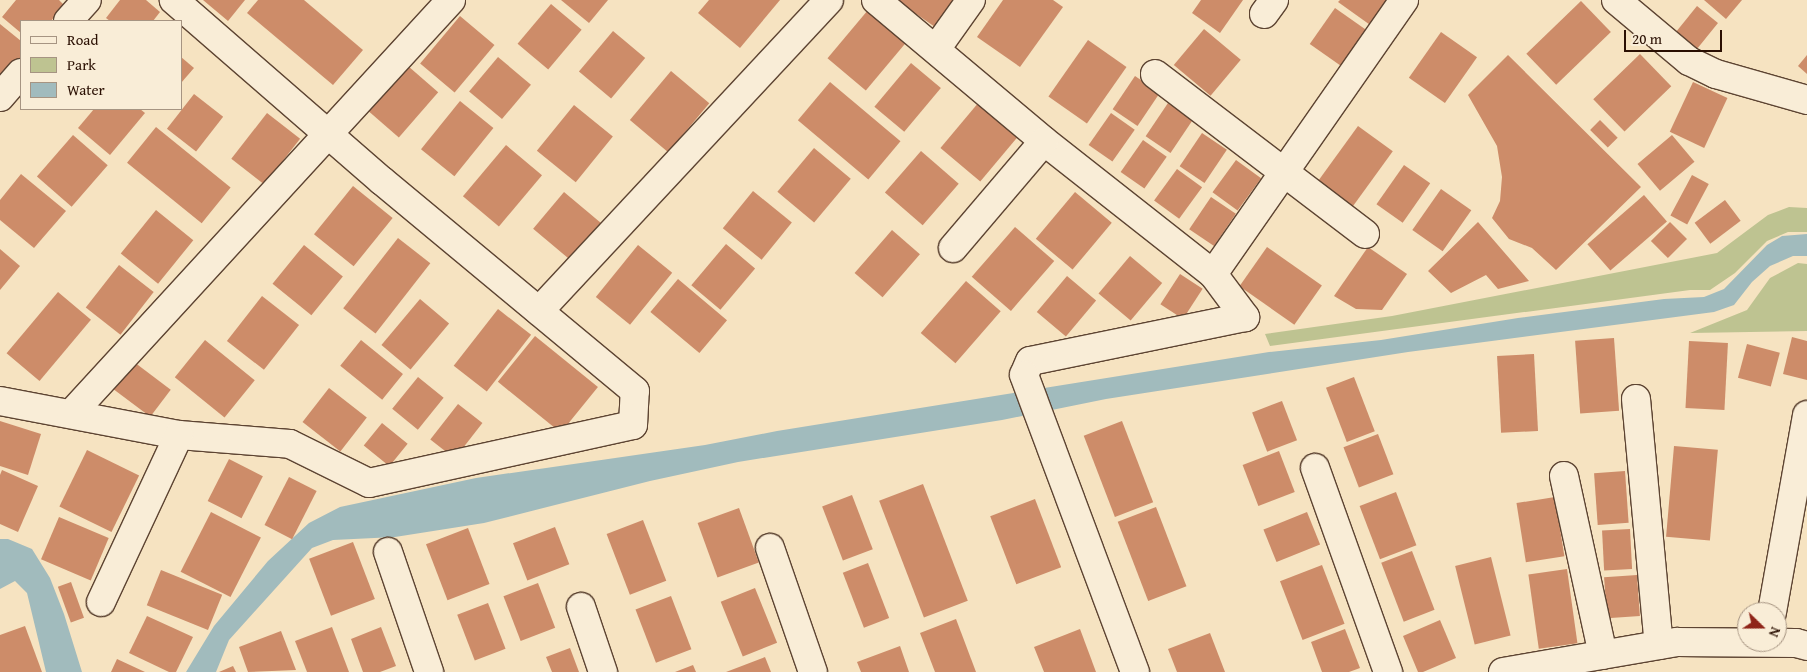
<!DOCTYPE html>
<style>
body{margin:0}
#map{position:relative;width:1807px;height:672px;overflow:hidden;background:#f6e3c1;font-family:"Gentium Book Plus",serif}
div>[style]{position:absolute}
[style*='--x']{left:calc(var(--x)*1px);top:calc(var(--y)*1px);width:calc(var(--w)*1px);rotate:calc(var(--a)*1deg)}
.green>*{inset:0;background:#bec391}
.water>*{inset:0;background:#a1bbbd}
.building>*{inset:0;background:#cd8c69;transform-origin:0 0}
.roads{filter:drop-shadow(1px 0 #5d4432) drop-shadow(-1px 0 #5d4432) drop-shadow(0 1px #5d4432) drop-shadow(0 -1px #5d4432)}
.minor>*{height:28px;margin:-14px;padding:0 14px;transform-origin:14px;border-radius:14px;background:#f9edd7}
span{translate:-50% -50%;white-space:nowrap;text-align:center;line-height:1.15;-webkit-text-stroke:4.5px #f9edd7;paint-order:stroke}
.legend{position:absolute;left:20px;top:20px;width:162px;height:90px;box-sizing:border-box;background:#f9edd7;border:1px solid #a69482;margin:0;padding:6px 9px;list-style:none;font-size:15px;color:#2a0f02}
.legend li{display:flex;align-items:center;gap:10px;height:25px}
.legend b{width:25px;border:1px solid #a69482}
.north{position:absolute;left:1737px;top:602px;width:50px;height:50px;box-sizing:border-box;background:#f9edd7;border:1px solid #a69482;border-radius:50%;rotate:112deg;font-size:14px;font-weight:700;line-height:20px;text-align:center;color:#2a0f02}
.north::after{content:'';display:block;margin:auto;width:18px;height:22px;background:#8f2418;clip-path:polygon(50% 0,100% 100%,50% 72%,0 100%)}
.scale{position:absolute;left:1624px;top:30px;width:98px;height:22px;box-sizing:border-box;border:2px solid #2a0f02;border-top:0;padding-left:6px;font-size:15px;line-height:18px;white-space:nowrap;color:#2a0f02;-webkit-text-stroke:4px #f9edd7;paint-order:stroke}
</style>
<div id="map">
<div class="green">
<i style="clip-path:polygon(1789px 207px,1807px 208px,1807px 232px,1788px 232px,1767px 241px,1735px 273px,1710px 290px,1690px 290px,1270px 346px,1265px 334px,1392px 316px,1717px 253px,1768px 215px)"></i>
<i style="clip-path:polygon(1798px 263px,1807px 264px,1807px 331px,1690px 333px,1747px 310px,1770px 278px)"></i>
</div>
<div class="water">
<i style="clip-path:polygon(1807px 234px,1807px 256px,1793px 256px,1770px 266px,1752px 282px,1734px 305px,1714px 312px,1408px 352px,1106px 399px,1002px 420px,738px 462px,650px 481px,484px 523px,395px 537px,333px 540px,312px 548px,229px 640px,216px 672px,186px 672px,214px 626px,268px 561px,309px 523px,340px 507px,476px 478px,705px 445px,777px 431px,1269px 352px,1381px 340px,1518px 318px,1664px 299px,1704px 297px,1724px 289px,1767px 245px,1782px 236px)"></i>
<i style="clip-path:polygon(0 539px,8px 539px,32px 549px,50px 578px,64px 614px,82px 672px,46px 672px,27px 593px,15px 581px,0 589px)"></i>
</div>
<div class="building">
<i style="clip-path:polygon(16px 0,59px 0,64px 5px,51px 21px,21px 21px,21px 33px,2px 17px)"></i>
<i style="clip-path:polygon(120px 0,146px 0,160px 12px,153px 21px,110px 21px,106px 18px)"></i>
<i style="clip-path:polygon(203px 0,245px 0,228px 21px)"></i>
<i style="clip-path:polygon(258px 0,304px 0,363px 50px,333px 85px,247px 13px)"></i>
<i style="clip-path:polygon(561px 0,608px 0,589px 23px)"></i>
<i style="clip-path:polygon(709px 0,780px 0,740px 48px,698px 13px)"></i>
<i style="clip-path:polygon(900px 0,954px 0,935px 27px,899px 2px)"></i>
<i style="clip-path:polygon(1003px 0,1053px 0,1063px 7px,1020px 67px,977px 37px)"></i>
<i style="clip-path:polygon(1201px 0,1243px 0,1220px 33px,1192px 13px)"></i>
<i style="clip-path:polygon(1340px 0,1391px 0,1373px 27px,1338px 2px)"></i>
<i style="clip-path:polygon(1704px 0,1742px 0,1726px 19px)"></i>
<i style="left:1581px;top:1px;width:43px;height:76px;rotate:46deg"></i>
<i style="left:551px;top:4px;width:40px;height:52px;rotate:40deg"></i>
<i style="left:1697px;top:6px;width:27px;height:36px;rotate:39deg"></i>
<i style="left:1335px;top:8px;width:40px;height:44px;rotate:35deg"></i>
<i style="left:868px;top:10px;width:50px;height:63px;rotate:40deg"></i>
<i style="left:460px;top:16px;width:45px;height:62px;rotate:40deg"></i>
<i style="clip-path:polygon(0 24px,21px 41px,21px 58px,0 83px)"></i>
<i style="left:1204px;top:29px;width:48px;height:47px;rotate:40deg"></i>
<i style="left:613px;top:31px;width:42px;height:53px;rotate:40deg"></i>
<i style="left:1441px;top:32px;width:44px;height:56px;rotate:35deg"></i>
<i style="left:1088px;top:40px;width:47px;height:69px;rotate:35deg"></i>
<i style="left:1640px;top:54px;width:45px;height:65px;rotate:46deg"></i>
<i style="clip-path:polygon(1508px 55px,1641px 187px,1556px 270px,1532px 248px,1509px 239px,1492px 218px,1500px 201px,1502px 177px,1497px 146px,1468px 95px)"></i>
<i style="clip-path:polygon(1807px 55px,1807px 74px,1798px 66px)"></i>
<i style="clip-path:polygon(181px 57px,194px 68px,181px 83px)"></i>
<i style="left:498px;top:57px;width:43px;height:45px;rotate:40deg"></i>
<i style="left:911px;top:63px;width:39px;height:57px;rotate:40deg"></i>
<i style="left:408px;top:66px;width:40px;height:60px;rotate:41deg"></i>
<i style="left:671px;top:71px;width:50px;height:64px;rotate:40deg"></i>
<i style="left:1135px;top:76px;width:30px;height:40px;rotate:34deg"></i>
<i style="left:830px;top:82px;width:92px;height:50px;rotate:40deg"></i>
<i style="left:1693px;top:82px;width:38px;height:55px;rotate:25deg"></i>
<i style="left:194px;top:94px;width:37px;height:44px;rotate:38deg"></i>
<i style="left:460px;top:101px;width:43px;height:62px;rotate:39deg"></i>
<i style="left:979px;top:102px;width:52px;height:60px;rotate:40deg"></i>
<i style="left:1168px;top:103px;width:30px;height:40px;rotate:34deg"></i>
<i style="left:574px;top:105px;width:50px;height:59px;rotate:39deg"></i>
<i style="clip-path:polygon(94px 109px,140px 109px,145px 113px,110px 155px,78px 128px)"></i>
<i style="left:267px;top:113px;width:42px;height:58px;rotate:38deg"></i>
<i style="left:1111px;top:113px;width:29px;height:39px;rotate:35deg"></i>
<i style="left:1600px;top:120px;width:25px;height:14px;rotate:45deg"></i>
<i style="left:1358px;top:126px;width:43px;height:70px;rotate:36deg"></i>
<i style="left:156px;top:127px;width:96px;height:46px;rotate:39deg"></i>
<i style="left:1202px;top:133px;width:30px;height:40px;rotate:34deg"></i>
<i style="left:73px;top:135px;width:46px;height:55px;rotate:41deg"></i>
<i style="left:1672px;top:135px;width:35px;height:45px;rotate:50deg"></i>
<i style="left:1143px;top:140px;width:29px;height:39px;rotate:35deg"></i>
<i style="left:506px;top:145px;width:47px;height:67px;rotate:40deg"></i>
<i style="left:814px;top:148px;width:48px;height:57px;rotate:40deg"></i>
<i style="left:921px;top:151px;width:50px;height:55px;rotate:41deg"></i>
<i style="left:1236px;top:160px;width:31px;height:40px;rotate:36deg"></i>
<i style="left:1404px;top:165px;width:32px;height:48px;rotate:35deg"></i>
<i style="left:1177px;top:169px;width:31px;height:39px;rotate:36deg"></i>
<i style="clip-path:polygon(21px 174px,66px 211px,34px 248px,0 220px,0 200px)"></i>
<i style="left:1692px;top:175px;width:19px;height:46px;rotate:28deg"></i>
<i style="left:353px;top:186px;width:51px;height:62px;rotate:39deg"></i>
<i style="left:1441px;top:189px;width:37px;height:50px;rotate:35deg"></i>
<i style="left:753px;top:191px;width:50px;height:48px;rotate:39deg"></i>
<i style="left:564px;top:192px;width:51px;height:48px;rotate:40deg"></i>
<i style="left:1075px;top:192px;width:48px;height:61px;rotate:40deg"></i>
<i style="left:1644px;top:195px;width:35px;height:75px;rotate:49deg"></i>
<i style="left:1211px;top:197px;width:30px;height:39px;rotate:34deg"></i>
<i style="left:1725px;top:200px;width:26px;height:38px;rotate:53deg"></i>
<i style="left:156px;top:210px;width:48px;height:56px;rotate:39deg"></i>
<i style="clip-path:polygon(1478px 222px,1529px 281px,1498px 289px,1486px 275px,1451px 293px,1428px 271px)"></i>
<i style="left:1670px;top:222px;width:24px;height:27px;rotate:45deg"></i>
<i style="left:1015px;top:227px;width:52px;height:66px;rotate:41deg"></i>
<i style="left:892px;top:230px;width:37px;height:57px;rotate:41deg"></i>
<i style="left:398px;top:238px;width:41px;height:89px;rotate:38deg"></i>
<i style="left:726px;top:244px;width:38px;height:54px;rotate:40deg"></i>
<i style="left:304px;top:245px;width:50px;height:50px;rotate:39deg"></i>
<i style="left:638px;top:245px;width:44px;height:67px;rotate:39deg"></i>
<i style="left:1267px;top:247px;width:67px;height:48px;rotate:35deg"></i>
<i style="clip-path:polygon(1368px 247px,1407px 274px,1382px 310px,1356px 309px,1334px 296px)"></i>
<i style="clip-path:polygon(0 249px,20px 266px,0 290px)"></i>
<i style="left:1130px;top:256px;width:42px;height:49px;rotate:40deg"></i>
<i style="left:119px;top:265px;width:44px;height:54px;rotate:38deg"></i>
<i style="left:1180px;top:274px;width:27px;height:36px;rotate:33deg"></i>
<i style="left:1067px;top:276px;width:38px;height:47px;rotate:40deg"></i>
<i style="left:678px;top:279px;width:64px;height:43px;rotate:40deg"></i>
<i style="left:966px;top:281px;width:46px;height:69px;rotate:41deg"></i>
<i style="left:58px;top:292px;width:43px;height:80px;rotate:40deg"></i>
<i style="left:262px;top:296px;width:47px;height:57px;rotate:38deg"></i>
<i style="left:420px;top:299px;width:38px;height:60px;rotate:40deg"></i>
<i style="left:498px;top:309px;width:42px;height:72px;rotate:38deg"></i>
<i style="left:535px;top:336px;width:81px;height:59px;rotate:39deg"></i>
<i style="clip-path:polygon(1792px 337px,1807px 341px,1807px 380px,1783px 374px)"></i>
<i style="left:1614px;top:338px;width:73px;height:39px;rotate:86deg"></i>
<i style="left:205px;top:340px;width:64px;height:48px;rotate:39deg"></i>
<i style="left:361px;top:340px;width:54px;height:33px;rotate:39deg"></i>
<i style="left:1689px;top:341px;width:39px;height:67px;rotate:3deg"></i>
<i style="left:1747px;top:344px;width:34px;height:35px;rotate:15deg"></i>
<i style="left:1534px;top:354px;width:77px;height:37px;rotate:87deg"></i>
<i style="left:134px;top:362px;width:46px;height:34px;rotate:37deg"></i>
<i style="left:418px;top:377px;width:33px;height:41px;rotate:39deg"></i>
<i style="left:1354px;top:377px;width:58px;height:30px;rotate:69deg"></i>
<i style="left:329px;top:388px;width:48px;height:43px;rotate:38deg"></i>
<i style="left:1282px;top:401px;width:42px;height:32px;rotate:69deg"></i>
<i style="left:458px;top:404px;width:31px;height:45px;rotate:38deg"></i>
<i style="clip-path:polygon(0 421px,41px 434px,28px 475px,0 466px)"></i>
<i style="left:1122px;top:421px;width:87px;height:41px;rotate:69deg"></i>
<i style="left:382px;top:423px;width:33px;height:29px;rotate:39deg"></i>
<i style="left:1378px;top:434px;width:43px;height:37px;rotate:69deg"></i>
<i style="left:1674px;top:446px;width:44px;height:91px;rotate:5deg"></i>
<i style="left:87px;top:450px;width:58px;height:63px;rotate:26deg"></i>
<i style="left:1279px;top:451px;width:44px;height:39px;rotate:69deg"></i>
<i style="left:229px;top:459px;width:38px;height:47px;rotate:27deg"></i>
<i style="clip-path:polygon(2px 470px,38px 486px,18px 532px,0 524px,0 475px)"></i>
<i style="left:1625px;top:471px;width:52px;height:31px;rotate:86deg"></i>
<i style="left:289px;top:477px;width:31px;height:54px;rotate:27deg"></i>
<i style="left:923px;top:484px;width:125px;height:47px;rotate:69deg"></i>
<i style="left:1396px;top:492px;width:57px;height:39px;rotate:69deg"></i>
<i style="left:852px;top:495px;width:58px;height:32px;rotate:69deg"></i>
<i style="left:1555px;top:497px;width:60px;height:39px;rotate:81deg"></i>
<i style="left:1035px;top:499px;width:73px;height:48px;rotate:69deg"></i>
<i style="left:1156px;top:507px;width:85px;height:41px;rotate:69deg"></i>
<i style="left:739px;top:508px;width:58px;height:44px;rotate:70deg"></i>
<i style="left:211px;top:512px;width:56px;height:67px;rotate:27deg"></i>
<i style="left:1307px;top:512px;width:35px;height:47px;rotate:68deg"></i>
<i style="left:59px;top:517px;width:54px;height:46px;rotate:23deg"></i>
<i style="left:643px;top:520px;width:65px;height:39px;rotate:69deg"></i>
<i style="left:555px;top:527px;width:40px;height:45px;rotate:69deg"></i>
<i style="left:468px;top:528px;width:60px;height:45px;rotate:69deg"></i>
<i style="left:1630px;top:529px;width:40px;height:28px;rotate:87deg"></i>
<i style="left:353px;top:542px;width:61px;height:47px;rotate:69deg"></i>
<i style="left:1412px;top:551px;width:63px;height:33px;rotate:69deg"></i>
<i style="left:1491px;top:557px;width:81px;height:37px;rotate:76deg"></i>
<i style="left:868px;top:563px;width:59px;height:27px;rotate:69deg"></i>
<i style="left:1322px;top:565px;width:63px;height:45px;rotate:69deg"></i>
<i style="left:1567px;top:569px;width:75px;height:39px;rotate:82deg"></i>
<i style="left:161px;top:570px;width:66px;height:38px;rotate:22deg"></i>
<i style="left:1637px;top:575px;width:41px;height:33px;rotate:86deg"></i>
<i style="left:71px;top:582px;width:38px;height:14px;rotate:70deg"></i>
<i style="left:538px;top:583px;width:48px;height:37px;rotate:69deg"></i>
<i style="left:755px;top:588px;width:59px;height:37px;rotate:68deg"></i>
<i style="left:671px;top:596px;width:57px;height:38px;rotate:69deg"></i>
<i style="left:488px;top:603px;width:49px;height:33px;rotate:69deg"></i>
<i style="clip-path:polygon(147px 616px,193px 637px,176px 672px,169px 672px,129px 653px)"></i>
<i style="clip-path:polygon(956px 619px,976px 672px,935px 672px,920px 633px)"></i>
<i style="clip-path:polygon(1440px 620px,1456px 658px,1423px 672px,1418px 672px,1403px 636px)"></i>
<i style="clip-path:polygon(25px 626px,42px 672px,0 672px,0 635px)"></i>
<i style="clip-path:polygon(332px 627px,349px 672px,307px 672px,295px 641px)"></i>
<i style="clip-path:polygon(381px 627px,396px 666px,380px 672px,363px 672px,351px 639px)"></i>
<i style="clip-path:polygon(1080px 629px,1096px 672px,1044px 672px,1034px 647px)"></i>
<i style="clip-path:polygon(1345px 629px,1360px 668px,1349px 672px,1322px 672px,1311px 642px)"></i>
<i style="clip-path:polygon(281px 631px,296px 670px,248px 672px,239px 647px)"></i>
<i style="clip-path:polygon(1210px 633px,1225px 672px,1177px 672px,1168px 649px)"></i>
<i style="clip-path:polygon(900px 646px,909px 672px,861px 672px,857px 662px)"></i>
<i style="clip-path:polygon(570px 648px,579px 672px,552px 672px,546px 657px)"></i>
<i style="clip-path:polygon(765px 657px,771px 672px,726px 672px)"></i>
<i style="clip-path:polygon(117px 659px,145px 672px,111px 672px)"></i>
<i style="clip-path:polygon(693px 665px,696px 672px,675px 672px)"></i>
<i style="clip-path:polygon(233px 666px,236px 672px,219px 672px)"></i>
</div>
<div class="roads">
<div class="minor">
<i style="--x:876;--y:0;--w:219;--a:40"></i>
<i style="--x:1044;--y:141;--w:215;--a:38.2"></i>
<i style="--x:1213;--y:274;--w:54;--a:53.3"></i>
<i style="--x:1245;--y:317;--w:219;--a:168.4"></i>
<i style="--x:1030;--y:361;--w:15;--a:113"></i>
<i style="--x:1024;--y:375;--w:317;--a:69.5"></i>
<i style="--x:1616;--y:0;--w:95;--a:39.9"></i>
<i style="--x:1689;--y:61;--w:30;--a:26"></i>
<i style="--x:1716;--y:74;--w:95;--a:15.9"></i>
<i style="--x:1264;--y:14;--w:17;--a:-54"></i>
<i style="--x:68;--y:21;--w:28;--a:-48"></i>
<i style="--x:936;--y:49;--w:60;--a:-54.5"></i>
<i style="--x:1155;--y:74;--w:264;--a:37.3"></i>
<i style="--x:0;--y:97;--w:32;--a:-49"></i>
<i style="--x:953;--y:248;--w:140;--a:-49.6"></i>
<i style="--x:1213;--y:274;--w:334;--a:-55.1"></i>
<i style="--x:539;--y:311;--w:425;--a:-47"></i>
<i style="--x:1636;--y:399;--w:247;--a:84.7"></i>
<i style="--x:0;--y:401;--w:182;--a:10.8"></i>
<i style="--x:179;--y:435;--w:111;--a:4.6"></i>
<i style="--x:290;--y:444;--w:88;--a:26.3"></i>
<i style="--x:369;--y:483;--w:270;--a:-12.4"></i>
<i style="--x:633;--y:425;--w:34;--a:-87"></i>
<i style="--x:635;--y:391;--w:329;--a:-140.3"></i>
<i style="--x:382;--y:181;--w:276;--a:-139"></i>
<i style="--x:71;--y:414;--w:562;--a:-47.45"></i>
<i style="--x:1315;--y:468;--w:217;--a:70.3"></i>
<i style="--x:1564;--y:476;--w:183;--a:77.7"></i>
<i style="--x:770;--y:548;--w:131;--a:70.9"></i>
<i style="--x:388;--y:552;--w:127;--a:71.1"></i>
<i style="--x:101;--y:602;--w:184;--a:-65"></i>
<i style="--x:581;--y:607;--w:69;--a:71.3"></i>
<i style="--x:1772;--y:612;--w:200;--a:-79.9"></i>
<i style="--x:1503;--y:672;--w:177;--a:-9.8"></i>
<i style="--x:1677;--y:642;--w:119;--a:0.5"></i>
<i style="--x:1796;--y:643;--w:11;--a:15"></i>
</div>
</div>
<ul class="legend">
<li><b style="height:6px;background:#f9edd7"></b>Road</li>
<li><b style="height:14px;background:#bec391"></b>Park</li>
<li><b style="height:14px;background:#a1bbbd"></b>Water</li>
</ul>
<div class="north">N</div>
<div class="scale">20 m</div>
</div>
